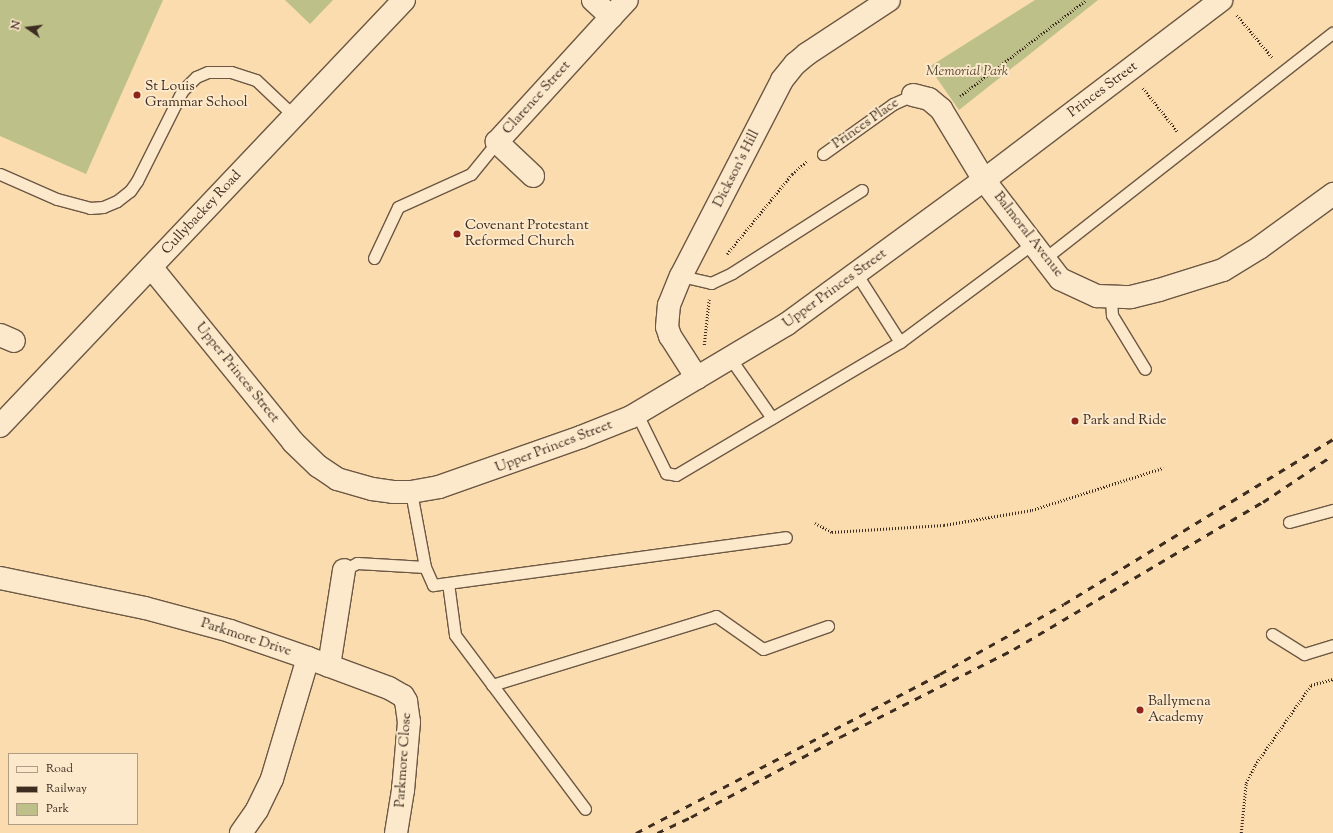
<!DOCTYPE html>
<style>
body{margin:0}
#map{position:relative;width:1333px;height:833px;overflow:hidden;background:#fadcae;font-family:"Sorts Mill Goudy",serif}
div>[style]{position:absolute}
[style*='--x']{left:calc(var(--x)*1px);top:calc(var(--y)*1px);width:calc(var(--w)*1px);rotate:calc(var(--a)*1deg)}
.green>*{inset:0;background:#bec08a}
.path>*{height:2.5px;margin-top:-1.25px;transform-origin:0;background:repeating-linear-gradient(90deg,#3d2c20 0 1px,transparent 0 3px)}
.roads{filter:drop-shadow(1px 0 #6c5844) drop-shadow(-1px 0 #6c5844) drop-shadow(0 1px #6c5844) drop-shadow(0 -1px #6c5844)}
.service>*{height:11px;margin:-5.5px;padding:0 5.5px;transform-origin:5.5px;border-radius:5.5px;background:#fce8ca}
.minor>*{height:22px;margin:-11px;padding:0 11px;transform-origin:11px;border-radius:11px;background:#fce8ca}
.secondary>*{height:22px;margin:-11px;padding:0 11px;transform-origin:11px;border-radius:11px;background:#fce8ca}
.rail>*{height:3px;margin-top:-1.5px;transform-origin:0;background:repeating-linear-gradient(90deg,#3d2c20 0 7px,transparent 0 14px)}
.dots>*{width:11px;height:11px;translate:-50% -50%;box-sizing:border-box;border:2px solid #fce8ca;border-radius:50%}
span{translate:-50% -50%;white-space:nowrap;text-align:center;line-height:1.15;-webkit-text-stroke:4px #fce8ca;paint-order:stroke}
.park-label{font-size:14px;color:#574a35;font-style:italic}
.poi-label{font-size:14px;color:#3d2c20}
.left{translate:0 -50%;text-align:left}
.street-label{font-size:14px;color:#3d2c20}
.legend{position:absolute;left:8px;top:753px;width:130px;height:72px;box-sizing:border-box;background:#fce8ca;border:1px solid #b09d86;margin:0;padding:5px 7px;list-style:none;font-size:12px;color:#3d2c20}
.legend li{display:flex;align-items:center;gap:8px;height:20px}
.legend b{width:20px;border:1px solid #b09d86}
.north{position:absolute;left:8px;top:8px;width:40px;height:40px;-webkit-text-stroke:3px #fce8ca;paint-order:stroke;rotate:284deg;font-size:11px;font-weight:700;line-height:16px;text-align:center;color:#3d2c20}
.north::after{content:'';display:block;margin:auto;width:14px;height:18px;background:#3d2c20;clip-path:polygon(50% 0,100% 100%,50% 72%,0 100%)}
</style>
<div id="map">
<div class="green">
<i style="clip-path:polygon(0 0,163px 0,86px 174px,0 136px)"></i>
<i style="clip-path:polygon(285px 0,333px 0,310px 24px)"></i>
<i style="clip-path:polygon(1035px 0,1098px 0,959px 110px,929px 67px)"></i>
</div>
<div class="path">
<i style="--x:1237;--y:15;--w:55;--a:50.2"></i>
<i style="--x:1143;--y:88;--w:56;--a:51.5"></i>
<i style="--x:960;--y:96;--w:158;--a:-37.3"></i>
<i style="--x:727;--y:254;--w:103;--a:-50.9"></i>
<i style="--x:792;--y:174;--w:20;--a:-41"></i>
<i style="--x:704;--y:345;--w:46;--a:-83.8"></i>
<i style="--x:815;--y:523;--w:19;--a:28"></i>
<i style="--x:832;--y:532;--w:112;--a:-3.6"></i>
<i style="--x:944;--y:525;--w:89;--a:-9.7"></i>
<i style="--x:1032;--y:510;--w:138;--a:-17.8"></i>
<i style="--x:1241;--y:833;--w:50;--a:-84.3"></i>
<i style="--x:1246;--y:783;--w:20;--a:-63"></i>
<i style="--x:1255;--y:765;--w:98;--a:-55"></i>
<i style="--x:1311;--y:685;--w:23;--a:-15"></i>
</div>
<div class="roads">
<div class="service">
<i style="--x:823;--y:154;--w:86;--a:-35.5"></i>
<i style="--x:893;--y:104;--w:22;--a:-24"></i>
<i style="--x:0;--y:174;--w:62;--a:23.7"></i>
<i style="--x:57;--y:199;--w:34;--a:15"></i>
<i style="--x:90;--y:208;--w:13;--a:-4"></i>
<i style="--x:103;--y:207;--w:15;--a:-23"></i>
<i style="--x:117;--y:201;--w:16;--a:-38"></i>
<i style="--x:130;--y:191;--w:12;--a:-55"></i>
<i style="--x:137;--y:181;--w:101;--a:-63.4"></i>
<i style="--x:182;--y:91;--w:20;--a:-45"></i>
<i style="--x:196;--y:77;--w:13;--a:-23"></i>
<i style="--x:208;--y:72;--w:23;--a:0"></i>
<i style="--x:231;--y:72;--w:26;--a:18"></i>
<i style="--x:256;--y:80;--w:52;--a:43.5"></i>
<i style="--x:374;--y:258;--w:56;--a:-64.8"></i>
<i style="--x:398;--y:207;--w:80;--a:-24.3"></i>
<i style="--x:471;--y:174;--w:41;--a:-50.9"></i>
<i style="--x:1044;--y:259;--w:367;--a:-38.1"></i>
<i style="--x:856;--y:273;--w:82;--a:57.5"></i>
<i style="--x:681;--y:276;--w:31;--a:13"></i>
<i style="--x:711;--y:283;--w:23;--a:-25"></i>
<i style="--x:732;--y:273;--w:154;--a:-32.6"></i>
<i style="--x:1111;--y:297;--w:18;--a:87"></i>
<i style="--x:1112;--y:315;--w:63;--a:58.6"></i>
<i style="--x:730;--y:358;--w:73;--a:55"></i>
<i style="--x:637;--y:414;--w:66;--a:63.8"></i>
<i style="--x:666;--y:473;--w:10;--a:11"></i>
<i style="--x:676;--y:475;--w:261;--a:-30.7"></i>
<i style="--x:900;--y:342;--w:164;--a:-36.6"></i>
<i style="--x:411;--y:492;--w:76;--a:79.4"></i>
<i style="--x:425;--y:567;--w:20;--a:66"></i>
<i style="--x:433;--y:585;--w:356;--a:-7.7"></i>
<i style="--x:1289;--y:522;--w:46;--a:-15.3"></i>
<i style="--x:344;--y:570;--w:15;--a:-28"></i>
<i style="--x:357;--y:563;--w:68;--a:3.4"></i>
<i style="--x:448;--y:583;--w:52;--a:82.3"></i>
<i style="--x:455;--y:635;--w:217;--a:53.2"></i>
<i style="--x:1272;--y:634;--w:38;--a:32"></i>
<i style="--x:1304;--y:654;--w:30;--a:-17"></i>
<i style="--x:492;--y:685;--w:234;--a:-17.1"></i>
<i style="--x:716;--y:616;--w:57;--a:35.1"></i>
<i style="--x:763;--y:649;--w:69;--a:-19.5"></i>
</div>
<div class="minor">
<i style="--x:593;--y:0;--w:25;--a:43"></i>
<i style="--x:611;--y:17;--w:23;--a:-47"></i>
<i style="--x:913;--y:95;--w:16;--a:14"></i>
<i style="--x:929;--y:99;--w:16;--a:40"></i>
<i style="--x:941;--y:109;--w:83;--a:58.8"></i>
<i style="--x:984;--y:180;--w:125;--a:52.5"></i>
<i style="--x:1060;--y:279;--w:41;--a:24.7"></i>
<i style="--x:1097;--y:296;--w:34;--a:2"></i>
<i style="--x:1131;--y:297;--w:29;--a:-14"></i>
<i style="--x:1159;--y:290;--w:67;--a:-17.4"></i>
<i style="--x:1223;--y:270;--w:42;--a:-31.4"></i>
<i style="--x:1259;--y:248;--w:92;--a:-36.1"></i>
<i style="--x:533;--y:176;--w:50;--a:-136.6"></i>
<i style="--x:497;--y:142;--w:169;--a:-47.6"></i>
<i style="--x:151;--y:267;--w:225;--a:50.9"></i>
<i style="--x:293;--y:442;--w:35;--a:44"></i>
<i style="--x:318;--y:466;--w:23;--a:34"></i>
<i style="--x:337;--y:479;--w:36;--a:16"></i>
<i style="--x:372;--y:489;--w:21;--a:8"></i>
<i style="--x:393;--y:492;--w:18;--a:0"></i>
<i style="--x:411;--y:492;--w:28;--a:-10"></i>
<i style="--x:439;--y:487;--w:151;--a:-19.4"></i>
<i style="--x:581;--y:437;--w:54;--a:-21.8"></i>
<i style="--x:631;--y:417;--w:182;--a:-30.8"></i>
<i style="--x:787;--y:324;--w:244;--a:-36.2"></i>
<i style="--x:984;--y:180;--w:298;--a:-37.2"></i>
<i style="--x:0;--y:335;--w:15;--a:23"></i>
<i style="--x:697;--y:378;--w:50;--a:-122.7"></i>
<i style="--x:670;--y:336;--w:9;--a:-108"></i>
<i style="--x:667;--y:327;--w:22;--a:-85"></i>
<i style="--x:669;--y:305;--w:31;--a:-68"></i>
<i style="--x:681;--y:276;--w:220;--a:-62.7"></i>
<i style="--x:782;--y:80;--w:21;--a:-51"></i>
<i style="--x:795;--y:64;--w:16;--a:-40"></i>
<i style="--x:807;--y:54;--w:98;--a:-33.4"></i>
<i style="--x:0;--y:578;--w:148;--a:11.7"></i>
<i style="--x:145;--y:608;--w:88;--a:15.1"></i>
<i style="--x:230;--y:631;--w:83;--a:19.1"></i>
<i style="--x:308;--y:658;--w:126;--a:106.6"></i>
<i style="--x:272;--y:779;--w:34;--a:116"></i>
<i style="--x:257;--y:810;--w:28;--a:125"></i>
<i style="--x:308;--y:658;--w:86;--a:20.3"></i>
<i style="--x:389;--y:688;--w:16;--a:30"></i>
<i style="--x:403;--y:696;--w:6;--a:59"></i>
<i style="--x:406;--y:701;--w:21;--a:82"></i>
<i style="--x:409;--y:722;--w:68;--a:95"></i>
<i style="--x:403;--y:790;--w:44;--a:99.2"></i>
<i style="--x:329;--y:666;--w:97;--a:-81.1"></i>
</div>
<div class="secondary">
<i style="--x:0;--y:426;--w:587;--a:-46.52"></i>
</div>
</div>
<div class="rail">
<i style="--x:636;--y:833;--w:343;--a:-27.6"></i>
<i style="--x:940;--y:674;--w:142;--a:-29.4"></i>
<i style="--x:1064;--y:604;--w:316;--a:-31.5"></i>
<i style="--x:657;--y:833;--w:38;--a:-25"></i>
<i style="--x:691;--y:817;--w:169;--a:-28.2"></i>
<i style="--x:840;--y:737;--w:195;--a:-26.8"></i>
<i style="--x:1014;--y:649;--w:289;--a:-30.6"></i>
<i style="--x:1263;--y:502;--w:84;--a:-33.9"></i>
</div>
<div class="dots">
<i style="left:137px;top:95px;background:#8f2418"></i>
<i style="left:457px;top:234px;background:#8f2418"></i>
<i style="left:1075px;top:421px;background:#8f2418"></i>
<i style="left:1140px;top:710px;background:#8f2418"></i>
</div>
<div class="park-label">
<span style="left:967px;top:72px">Memorial Park</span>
</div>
<div class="poi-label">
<span class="left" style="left:145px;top:95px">St Louis<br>Grammar School</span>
<span class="left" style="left:465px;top:234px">Covenant Protestant<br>Reformed Church</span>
<span class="left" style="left:1083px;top:421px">Park and Ride</span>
<span class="left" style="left:1148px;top:710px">Ballymena<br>Academy</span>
</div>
<div class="street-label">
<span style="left:1103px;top:90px;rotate:-37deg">Princes Street</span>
<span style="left:537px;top:98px;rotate:-48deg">Clarence Street</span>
<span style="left:866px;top:124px;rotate:-35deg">Princes Place</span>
<span style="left:737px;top:169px;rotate:-63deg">Dickson's Hill</span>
<span style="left:202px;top:213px;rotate:-47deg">Cullybackey Road</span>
<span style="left:1028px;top:235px;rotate:52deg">Balmoral Avenue</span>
<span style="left:835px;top:289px;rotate:-36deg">Upper Princes Street</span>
<span style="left:237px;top:373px;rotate:51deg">Upper Princes Street</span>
<span style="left:554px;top:447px;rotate:-21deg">Upper Princes Street</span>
<span style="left:246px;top:638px;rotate:18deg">Parkmore Drive</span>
<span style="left:404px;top:760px;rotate:-86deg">Parkmore Close</span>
</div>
<ul class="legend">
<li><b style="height:5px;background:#fce8ca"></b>Road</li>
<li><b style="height:5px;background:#3d2c20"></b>Railway</li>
<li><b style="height:11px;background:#bec08a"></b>Park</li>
</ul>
<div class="north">N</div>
</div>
